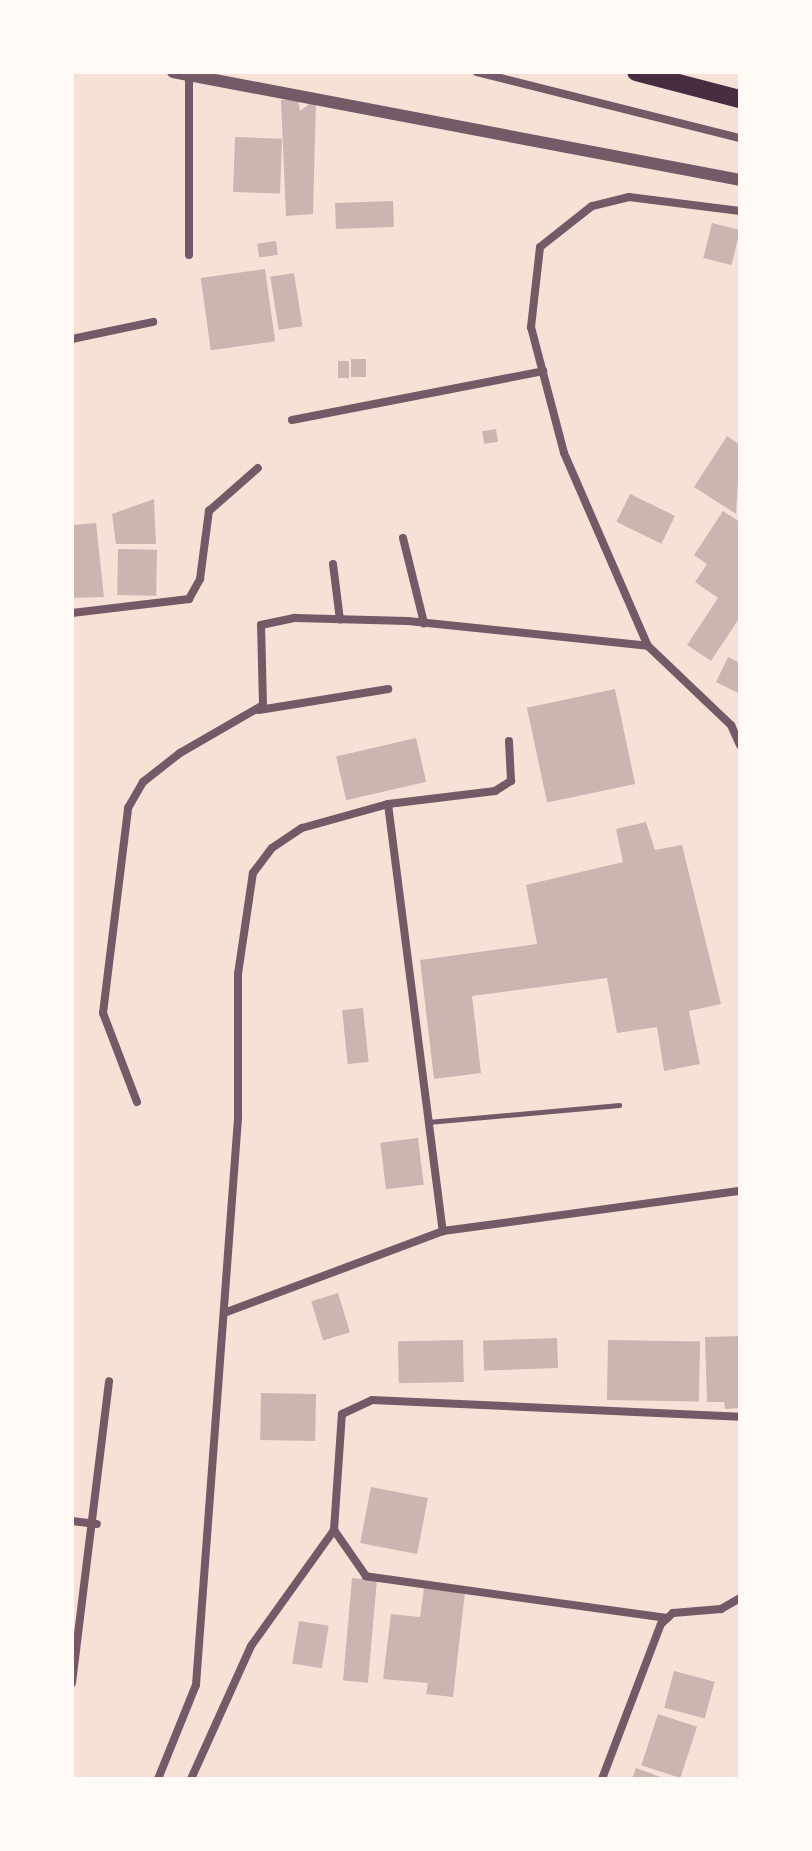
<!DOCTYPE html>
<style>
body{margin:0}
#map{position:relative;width:812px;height:1851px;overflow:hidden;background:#f7e1d7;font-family:"Public Sans",sans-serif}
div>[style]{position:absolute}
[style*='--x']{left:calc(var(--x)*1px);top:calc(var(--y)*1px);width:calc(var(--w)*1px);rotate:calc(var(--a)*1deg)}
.building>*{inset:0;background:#ccb4b1;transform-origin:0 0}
.service>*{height:5px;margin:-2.5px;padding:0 2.5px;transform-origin:2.5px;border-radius:2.5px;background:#755966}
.minor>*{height:8px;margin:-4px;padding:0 4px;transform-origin:4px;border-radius:4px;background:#755966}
.tertiary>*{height:12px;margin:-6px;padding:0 6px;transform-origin:6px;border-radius:6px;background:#755966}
.trunk>*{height:18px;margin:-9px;padding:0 9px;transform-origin:9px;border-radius:9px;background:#4a2c40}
span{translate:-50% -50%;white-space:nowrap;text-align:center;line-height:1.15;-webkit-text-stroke:6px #fffaf5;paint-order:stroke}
.frame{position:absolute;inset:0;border:74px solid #fffaf5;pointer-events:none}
</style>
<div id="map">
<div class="building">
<i style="clip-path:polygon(298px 99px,300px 111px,316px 99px,313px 214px,286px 216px,281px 100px)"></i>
<i style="left:235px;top:137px;width:47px;height:55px;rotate:2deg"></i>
<i style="left:393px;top:201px;width:26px;height:58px;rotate:88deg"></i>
<i style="left:712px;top:223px;width:29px;height:36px;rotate:14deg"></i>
<i style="left:276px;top:241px;width:14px;height:19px;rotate:82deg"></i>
<i style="left:265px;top:269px;width:73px;height:65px;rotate:82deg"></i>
<i style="left:294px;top:273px;width:54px;height:24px;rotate:81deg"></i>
<i style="left:351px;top:359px;width:15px;height:18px"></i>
<i style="left:338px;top:361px;width:11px;height:17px"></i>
<i style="left:496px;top:429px;width:13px;height:14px;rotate:81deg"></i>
<i style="clip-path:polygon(727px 436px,740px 445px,736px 514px,694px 487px)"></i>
<i style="left:630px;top:494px;width:50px;height:31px;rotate:26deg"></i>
<i style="clip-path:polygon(154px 499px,156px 544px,116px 544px,112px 514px)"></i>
<i style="clip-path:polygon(723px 511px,740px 522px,740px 617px,711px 661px,687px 645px,718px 598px,695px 582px,707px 564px,694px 555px)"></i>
<i style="clip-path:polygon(96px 523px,104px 597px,72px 598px,74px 525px)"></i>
<i style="left:118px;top:549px;width:39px;height:46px;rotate:1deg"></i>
<i style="clip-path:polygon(728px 657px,740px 663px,740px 694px,716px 682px)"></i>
<i style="left:615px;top:689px;width:97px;height:90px;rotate:78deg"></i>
<i style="left:416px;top:738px;width:45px;height:82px;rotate:77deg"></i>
<i style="clip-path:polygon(646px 822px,655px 850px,682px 845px,721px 1004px,689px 1011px,700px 1064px,664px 1071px,657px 1027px,617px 1033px,607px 978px,472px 996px,481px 1073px,434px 1079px,420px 960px,537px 944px,526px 885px,623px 862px,616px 829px)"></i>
<i style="left:363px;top:1008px;width:54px;height:21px;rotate:84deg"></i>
<i style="left:418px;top:1138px;width:47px;height:38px;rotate:83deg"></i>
<i style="left:338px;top:1293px;width:41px;height:28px;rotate:73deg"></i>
<i style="clip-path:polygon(740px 1336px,740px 1408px,725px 1409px,724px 1402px,707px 1402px,705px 1337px)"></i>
<i style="left:557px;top:1338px;width:30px;height:74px;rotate:88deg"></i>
<i style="left:463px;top:1340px;width:42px;height:65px;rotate:89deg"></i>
<i style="left:608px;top:1340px;width:92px;height:60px;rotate:1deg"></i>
<i style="left:261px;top:1393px;width:55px;height:47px;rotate:1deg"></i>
<i style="left:371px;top:1487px;width:58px;height:57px;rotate:11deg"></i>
<i style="left:352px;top:1578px;width:25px;height:103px;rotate:5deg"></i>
<i style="clip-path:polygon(424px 1588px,465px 1592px,453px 1697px,426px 1694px,428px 1683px,383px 1679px,391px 1614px,420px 1617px)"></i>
<i style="left:299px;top:1621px;width:30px;height:43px;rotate:9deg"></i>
<i style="left:674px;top:1671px;width:42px;height:38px;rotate:15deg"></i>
<i style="left:658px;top:1714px;width:41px;height:54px;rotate:18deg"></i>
<i style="clip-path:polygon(636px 1768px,666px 1779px,632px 1779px)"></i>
</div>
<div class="service">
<i style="--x:428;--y:1122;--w:192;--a:-5.1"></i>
</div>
<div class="minor">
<i style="--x:477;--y:72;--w:271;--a:14.1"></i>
<i style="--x:740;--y:211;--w:112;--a:-172.8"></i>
<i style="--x:629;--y:197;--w:38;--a:166"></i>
<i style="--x:592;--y:206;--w:66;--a:141.7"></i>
<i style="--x:540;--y:247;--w:81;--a:96.4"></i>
<i style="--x:531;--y:327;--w:130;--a:75.3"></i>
<i style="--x:564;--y:453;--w:210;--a:66.5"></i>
<i style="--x:648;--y:646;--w:115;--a:43.6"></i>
<i style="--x:731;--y:725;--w:22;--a:66"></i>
<i style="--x:189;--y:255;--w:180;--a:-90"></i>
<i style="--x:72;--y:339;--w:83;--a:-11.9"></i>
<i style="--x:292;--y:420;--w:256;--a:-11"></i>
<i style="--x:403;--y:538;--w:88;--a:76.1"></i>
<i style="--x:333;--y:564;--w:56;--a:82.9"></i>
<i style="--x:72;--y:613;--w:118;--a:-6.8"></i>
<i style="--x:189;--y:599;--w:23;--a:-61"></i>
<i style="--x:200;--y:579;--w:69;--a:-82.5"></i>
<i style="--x:209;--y:511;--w:65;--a:-41.3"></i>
<i style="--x:259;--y:710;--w:131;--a:-9.2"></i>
<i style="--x:388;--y:804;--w:431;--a:82.7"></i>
<i style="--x:443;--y:1231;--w:300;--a:-7.7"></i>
<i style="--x:137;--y:1102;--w:95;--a:-110.9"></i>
<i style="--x:103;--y:1013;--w:207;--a:-83"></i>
<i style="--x:128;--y:808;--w:30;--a:-60"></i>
<i style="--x:143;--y:782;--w:47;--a:-38.1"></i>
<i style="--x:180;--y:753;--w:96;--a:-30"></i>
<i style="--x:263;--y:705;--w:80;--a:-91.4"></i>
<i style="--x:261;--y:625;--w:35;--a:-12"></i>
<i style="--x:295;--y:618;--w:113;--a:1.5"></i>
<i style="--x:408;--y:621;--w:241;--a:5.9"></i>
<i style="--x:224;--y:1313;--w:234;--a:-20.5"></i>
<i style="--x:72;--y:1521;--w:25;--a:7"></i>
<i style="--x:667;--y:1618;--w:304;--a:-172.1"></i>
<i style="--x:366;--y:1576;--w:56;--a:-124.8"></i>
<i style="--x:334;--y:1530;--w:116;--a:-86.1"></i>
<i style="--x:342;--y:1414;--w:33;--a:-25"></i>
<i style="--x:372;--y:1400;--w:368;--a:2.6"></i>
<i style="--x:72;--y:1683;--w:304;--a:-83"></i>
<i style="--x:158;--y:1779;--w:101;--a:-68"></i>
<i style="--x:196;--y:1685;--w:569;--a:-85.76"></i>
<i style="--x:238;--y:1118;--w:144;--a:-90"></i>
<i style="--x:238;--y:974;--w:102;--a:-81.6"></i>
<i style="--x:253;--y:873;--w:31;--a:-53"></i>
<i style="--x:272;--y:848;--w:36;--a:-34"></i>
<i style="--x:302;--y:828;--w:89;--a:-15.6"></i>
<i style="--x:388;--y:804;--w:108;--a:-6.9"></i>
<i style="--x:495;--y:791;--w:19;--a:-32"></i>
<i style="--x:511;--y:781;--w:40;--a:-92.9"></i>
<i style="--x:191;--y:1779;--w:146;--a:-65.7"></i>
<i style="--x:251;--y:1646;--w:143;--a:-54.4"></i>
<i style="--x:602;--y:1779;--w:166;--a:-69.2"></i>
<i style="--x:661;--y:1624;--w:16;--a:-43"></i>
<i style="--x:673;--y:1613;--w:48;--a:-4.8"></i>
<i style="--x:721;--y:1609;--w:22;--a:-30"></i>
</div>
<div class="tertiary">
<i style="--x:173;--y:72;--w:577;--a:10.78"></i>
</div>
<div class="trunk">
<i style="--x:636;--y:72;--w:107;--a:14.6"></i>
</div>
<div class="frame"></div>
</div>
